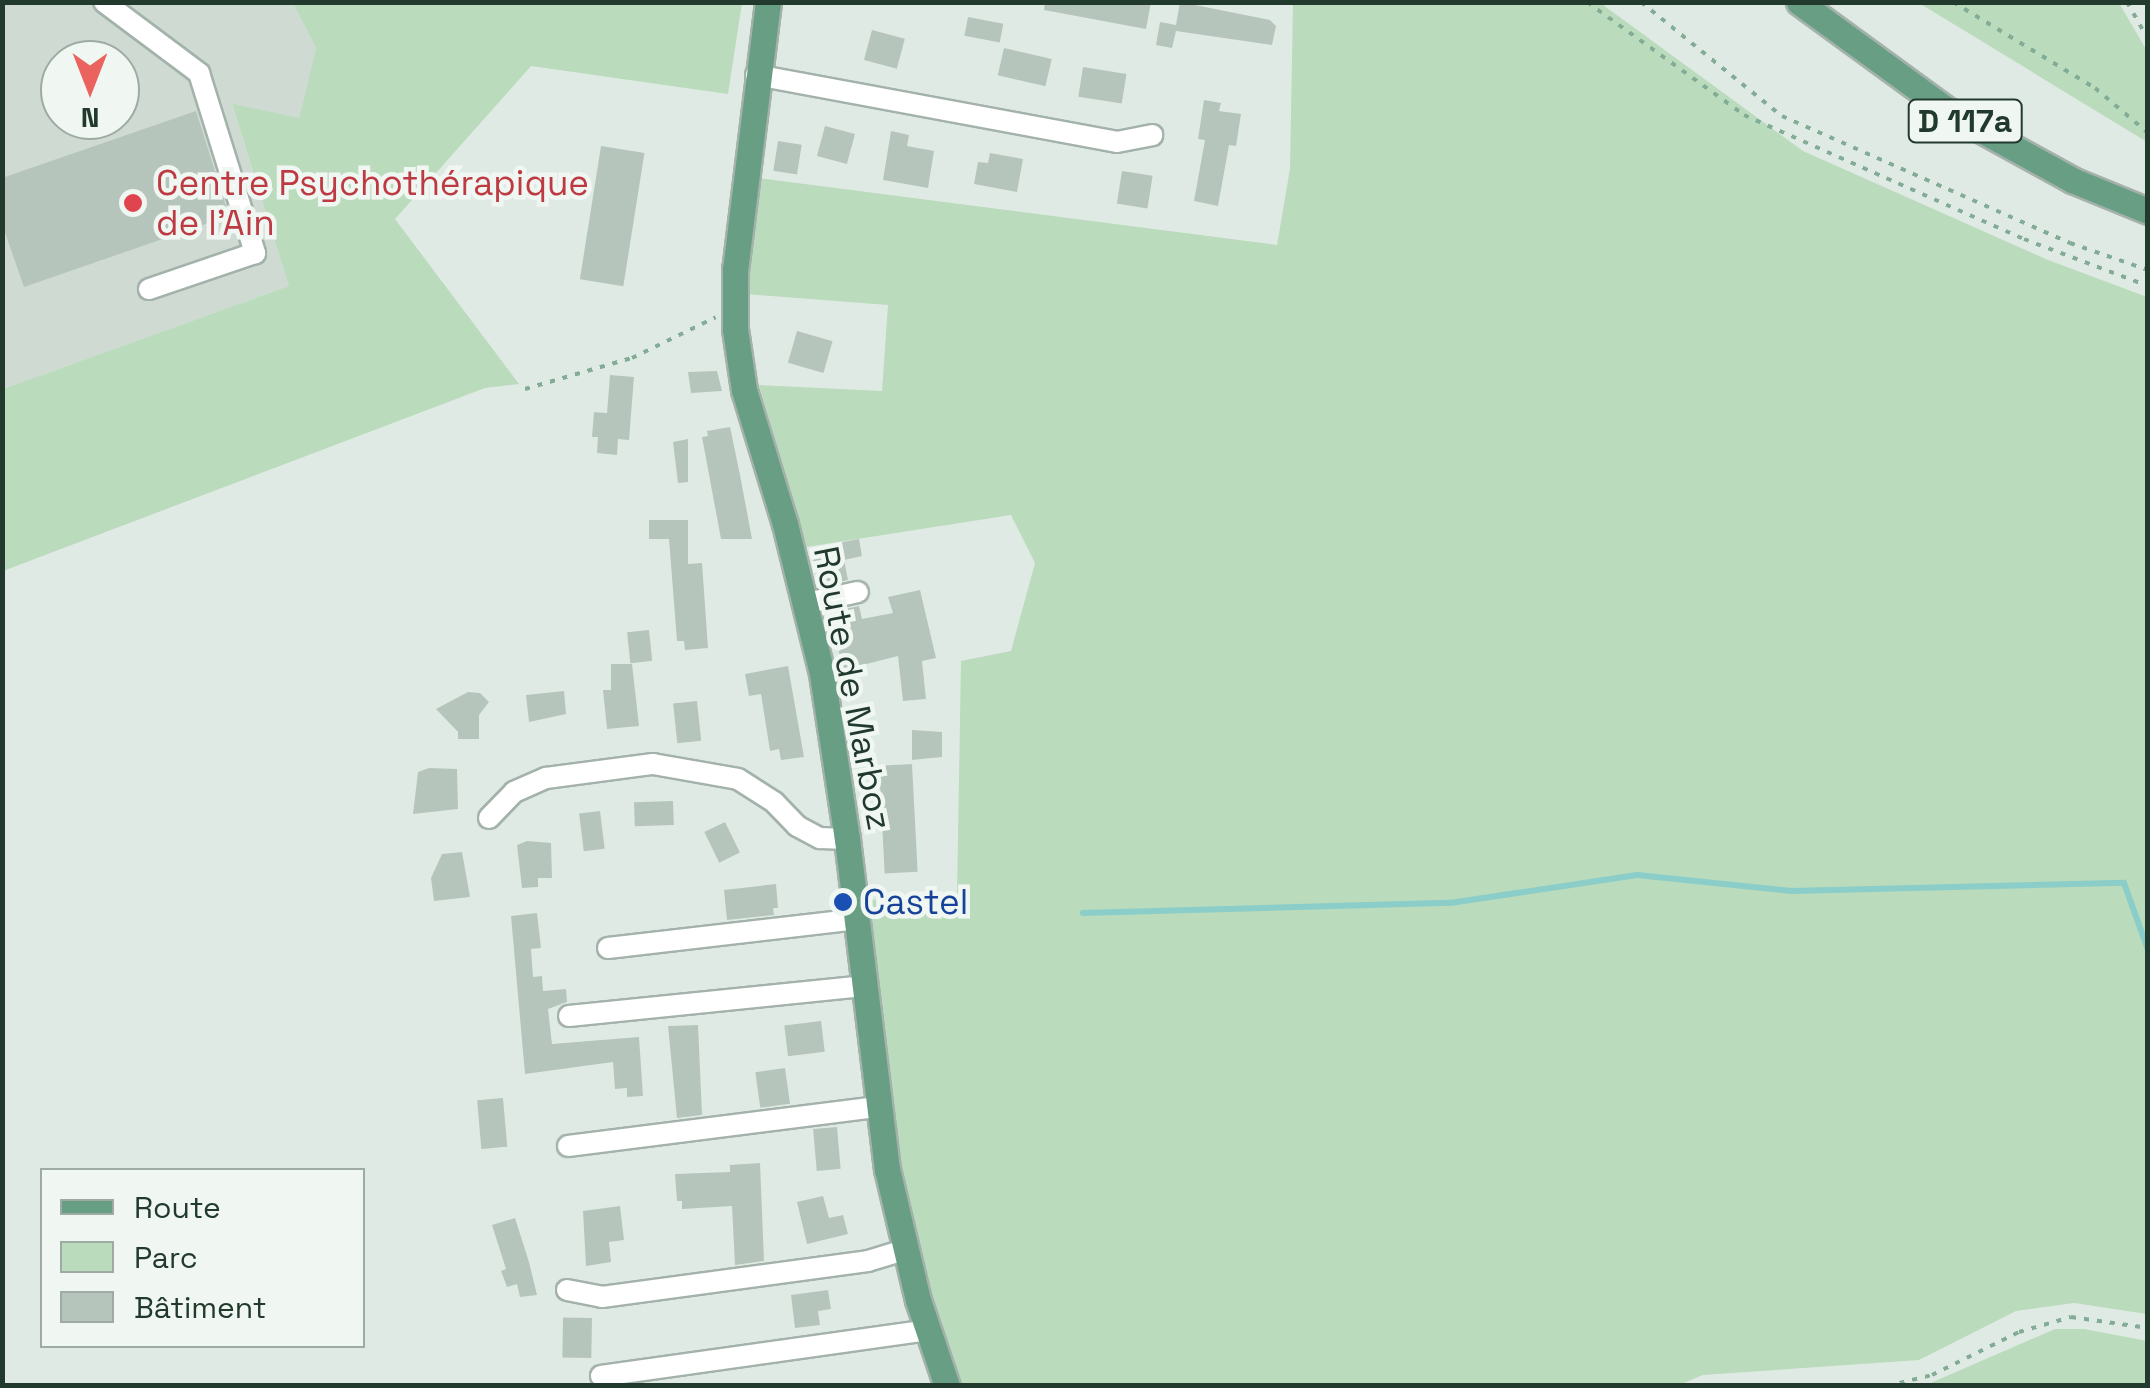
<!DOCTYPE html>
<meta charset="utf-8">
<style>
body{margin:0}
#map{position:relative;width:2150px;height:1388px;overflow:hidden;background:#e0eae4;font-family:"Space Grotesk",sans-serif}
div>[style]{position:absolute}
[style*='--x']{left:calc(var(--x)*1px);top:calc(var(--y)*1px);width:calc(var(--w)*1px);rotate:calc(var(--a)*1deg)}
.built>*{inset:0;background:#cedad2}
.green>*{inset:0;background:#badbbc}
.stream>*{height:6px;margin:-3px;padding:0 3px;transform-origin:3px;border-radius:3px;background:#8acdc9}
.building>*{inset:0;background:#b6c5bc;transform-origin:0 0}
.path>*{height:4px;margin-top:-2px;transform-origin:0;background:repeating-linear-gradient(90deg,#82ac96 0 5px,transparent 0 13px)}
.roads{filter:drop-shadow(2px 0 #a3b2aa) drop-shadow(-2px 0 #a3b2aa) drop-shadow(0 2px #a3b2aa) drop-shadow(0 -2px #a3b2aa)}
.minor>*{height:20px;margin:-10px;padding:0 10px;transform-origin:10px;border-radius:10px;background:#fff}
.major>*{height:25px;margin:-12.5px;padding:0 12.5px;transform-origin:12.5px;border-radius:12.5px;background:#679e84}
.dots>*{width:28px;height:28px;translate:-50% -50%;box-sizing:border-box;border:5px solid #f0f7f2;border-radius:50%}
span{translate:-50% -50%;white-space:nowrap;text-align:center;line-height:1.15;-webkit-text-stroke:9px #f0f7f2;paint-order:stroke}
.shield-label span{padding:2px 8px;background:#f0f7f2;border:2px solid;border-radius:8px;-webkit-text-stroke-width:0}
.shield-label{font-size:32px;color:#223a2e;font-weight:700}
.health-label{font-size:35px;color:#be3a42}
.left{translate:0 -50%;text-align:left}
.street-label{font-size:35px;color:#223a2e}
.transit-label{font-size:35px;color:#164399}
.frame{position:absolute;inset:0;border:5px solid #223a2e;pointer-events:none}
.legend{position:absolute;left:40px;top:1168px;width:325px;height:180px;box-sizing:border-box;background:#f0f7f2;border:2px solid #9eaba4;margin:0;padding:12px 18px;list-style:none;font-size:30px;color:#223a2e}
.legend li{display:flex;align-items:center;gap:20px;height:50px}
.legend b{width:50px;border:2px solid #9eaba4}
.north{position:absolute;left:40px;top:40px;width:100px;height:100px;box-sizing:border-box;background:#f0f7f2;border:2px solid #9eaba4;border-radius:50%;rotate:180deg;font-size:28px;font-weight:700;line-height:40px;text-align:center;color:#223a2e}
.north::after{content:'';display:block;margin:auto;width:35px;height:45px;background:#eb635e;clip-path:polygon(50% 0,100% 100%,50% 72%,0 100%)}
</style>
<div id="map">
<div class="built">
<i style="clip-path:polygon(evenodd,2px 3px,293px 3px,316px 48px,299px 118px,232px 105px,289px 286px,3px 389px,2px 3px,60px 60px,120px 60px,120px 120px,60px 120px,60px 60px)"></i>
</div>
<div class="green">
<i style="clip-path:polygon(1599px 2px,1803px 151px,2048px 260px,2147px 297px,2147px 1314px,2074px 1303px,2016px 1311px,1919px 1360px,1703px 1375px,1679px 1385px,960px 1385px,925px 1283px,906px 1199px,889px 1099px,867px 900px,957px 896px,961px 661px,1011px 651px,1035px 563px,1011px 515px,806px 547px,759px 385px,882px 391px,888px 305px,746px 294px,758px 178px,1277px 245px,1290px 169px,1293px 3px)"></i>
<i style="clip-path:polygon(293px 3px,742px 3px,728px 94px,531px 66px,395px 219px,519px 384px,485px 388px,3px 571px,3px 389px,289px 286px,232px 104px,299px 118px,316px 48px)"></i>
<i style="clip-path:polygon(1919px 3px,2119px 3px,2147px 51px,2147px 142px)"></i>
<i style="clip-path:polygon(2055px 1329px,2084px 1329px,2147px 1341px,2147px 1385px,1926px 1385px)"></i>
</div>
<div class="stream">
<i style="--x:1083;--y:913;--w:367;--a:-1.6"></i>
<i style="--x:1450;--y:903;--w:189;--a:-8.5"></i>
<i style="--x:1637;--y:875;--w:155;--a:5.9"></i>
<i style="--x:1791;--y:891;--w:333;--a:-1.4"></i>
<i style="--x:2124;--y:883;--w:71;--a:70.3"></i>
</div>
<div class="building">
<i style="clip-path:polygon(1045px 2px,1151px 2px,1146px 29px,1044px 10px)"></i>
<i style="clip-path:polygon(1180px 2px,1270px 20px,1276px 26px,1272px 45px,1176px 31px,1172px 48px,1156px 45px,1160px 22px,1176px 25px)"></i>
<i style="left:968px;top:17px;width:36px;height:19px;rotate:11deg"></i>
<i style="left:872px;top:30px;width:34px;height:31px;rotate:15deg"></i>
<i style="left:1004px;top:48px;width:49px;height:28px;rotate:13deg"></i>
<i style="left:1083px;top:67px;width:44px;height:30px;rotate:9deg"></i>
<i style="clip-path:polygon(1204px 100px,1221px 103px,1219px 111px,1241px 114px,1236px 146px,1229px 145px,1218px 206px,1194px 201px,1205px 140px,1198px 139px)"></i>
<i style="clip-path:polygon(196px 111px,229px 216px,24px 287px,2px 224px,2px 178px)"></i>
<i style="left:825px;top:126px;width:31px;height:31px;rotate:15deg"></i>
<i style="clip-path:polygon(891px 131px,909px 135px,907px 146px,934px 151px,928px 188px,883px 180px)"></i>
<i style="left:778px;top:141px;width:24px;height:30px;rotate:9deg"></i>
<i style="left:601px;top:146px;width:44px;height:135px;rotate:9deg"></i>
<i style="clip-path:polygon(990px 153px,1023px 159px,1017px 192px,974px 184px,978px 162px,988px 163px)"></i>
<i style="left:1122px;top:171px;width:31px;height:33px;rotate:9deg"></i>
<i style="left:797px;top:331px;width:37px;height:33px;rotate:16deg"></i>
<i style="clip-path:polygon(717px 371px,722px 391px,691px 393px,688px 372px)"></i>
<i style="clip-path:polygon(610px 375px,634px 377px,629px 440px,618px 439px,617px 455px,597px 453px,598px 437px,592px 437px,594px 412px,607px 413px)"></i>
<i style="clip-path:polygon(730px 427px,740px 475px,752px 539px,721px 539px,702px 437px,708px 436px,707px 431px)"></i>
<i style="clip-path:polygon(688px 439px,688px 482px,678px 483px,673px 442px)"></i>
<i style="clip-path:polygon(649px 520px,688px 520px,688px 564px,702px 563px,708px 648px,685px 650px,684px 641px,677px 641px,669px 539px,649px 539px)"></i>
<i style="clip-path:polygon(859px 539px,862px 556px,844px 560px,848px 580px,818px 587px,811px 548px)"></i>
<i style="clip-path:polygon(920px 590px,936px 658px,922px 661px,926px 699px,903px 701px,898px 656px,843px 670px,830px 612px,859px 606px,862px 619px,893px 613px,888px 597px)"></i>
<i style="left:649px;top:630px;width:31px;height:22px;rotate:84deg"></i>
<i style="clip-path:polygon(611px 664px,632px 664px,639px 726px,607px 729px,603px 690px,611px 690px)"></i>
<i style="clip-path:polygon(788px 666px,804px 757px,781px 760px,779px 749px,770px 751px,761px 694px,749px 696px,745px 674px)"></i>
<i style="clip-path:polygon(564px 691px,566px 714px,529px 722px,526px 695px)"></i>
<i style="clip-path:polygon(468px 692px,480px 693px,489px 702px,479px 715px,479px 739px,458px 739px,458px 732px,436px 709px)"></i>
<i style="left:697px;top:701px;width:40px;height:24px;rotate:84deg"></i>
<i style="clip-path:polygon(912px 730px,942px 732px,942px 757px,912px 760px)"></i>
<i style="left:912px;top:764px;width:108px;height:33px;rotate:87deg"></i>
<i style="clip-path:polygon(429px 768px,457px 769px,458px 809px,413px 814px,418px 772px)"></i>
<i style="left:673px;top:801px;width:24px;height:39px;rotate:88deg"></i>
<i style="left:600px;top:811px;width:38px;height:21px;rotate:83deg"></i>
<i style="left:725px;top:822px;width:34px;height:23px;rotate:64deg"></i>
<i style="clip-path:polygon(527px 841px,551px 843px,552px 878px,538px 878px,538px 887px,522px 888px,517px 845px)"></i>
<i style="clip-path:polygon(462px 852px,470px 897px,434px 901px,431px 878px,442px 854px)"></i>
<i style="clip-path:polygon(776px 884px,778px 908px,773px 908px,774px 915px,727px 920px,724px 890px)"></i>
<i style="clip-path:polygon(537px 913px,541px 948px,531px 949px,533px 977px,542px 976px,543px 991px,566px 989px,567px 1002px,548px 1009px,552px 1044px,639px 1037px,643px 1096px,627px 1097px,627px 1088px,615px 1089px,613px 1062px,525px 1074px,511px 916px)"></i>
<i style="left:821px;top:1021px;width:31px;height:37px;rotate:83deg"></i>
<i style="clip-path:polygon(698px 1025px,702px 1115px,677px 1118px,668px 1026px)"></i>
<i style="left:785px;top:1068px;width:36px;height:30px;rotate:82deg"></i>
<i style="left:503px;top:1098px;width:49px;height:26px;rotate:85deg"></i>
<i style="left:837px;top:1127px;width:42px;height:24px;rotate:85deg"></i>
<i style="clip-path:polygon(760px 1163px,764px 1261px,735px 1265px,732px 1206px,682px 1209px,682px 1201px,677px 1201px,675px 1174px,730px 1172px,730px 1165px)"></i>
<i style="clip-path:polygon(823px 1196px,829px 1218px,843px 1215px,848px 1234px,807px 1244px,797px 1202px)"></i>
<i style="clip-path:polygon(620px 1206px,624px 1240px,609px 1242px,611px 1262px,586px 1266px,583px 1211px)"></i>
<i style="clip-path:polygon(515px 1218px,529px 1262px,537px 1295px,520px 1297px,517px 1284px,507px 1287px,501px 1271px,506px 1269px,492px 1225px)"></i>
<i style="clip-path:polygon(828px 1290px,831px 1309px,818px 1311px,820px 1325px,795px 1328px,791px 1295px)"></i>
<i style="left:592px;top:1318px;width:40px;height:29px;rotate:91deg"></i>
</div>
<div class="path">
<i style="--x:1587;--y:2;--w:193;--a:35.7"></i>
<i style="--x:1744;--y:115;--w:306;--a:23.9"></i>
<i style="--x:2024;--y:239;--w:133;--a:20.8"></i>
<i style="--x:1641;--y:2;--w:181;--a:39"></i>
<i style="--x:1782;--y:116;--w:315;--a:23.8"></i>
<i style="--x:2070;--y:243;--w:83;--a:19.1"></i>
<i style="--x:1953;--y:2;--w:166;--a:31.2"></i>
<i style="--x:2095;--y:88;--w:70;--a:40.3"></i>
<i style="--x:2127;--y:2;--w:43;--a:60.4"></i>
<i style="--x:525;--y:389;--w:111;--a:-16.2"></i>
<i style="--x:632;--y:358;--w:93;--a:-26"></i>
<i style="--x:1757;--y:1386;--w:68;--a:0"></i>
<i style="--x:1887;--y:1386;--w:46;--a:-13.7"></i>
<i style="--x:1932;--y:1375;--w:97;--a:-26.3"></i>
<i style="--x:2019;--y:1332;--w:54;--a:-16.1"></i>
<i style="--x:2071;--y:1317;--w:78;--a:8.1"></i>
</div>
<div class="roads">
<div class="minor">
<i style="--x:104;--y:2;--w:119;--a:36.8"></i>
<i style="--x:199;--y:73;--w:189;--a:72.7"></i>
<i style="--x:255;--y:253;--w:112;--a:161.2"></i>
<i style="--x:756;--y:75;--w:367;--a:10.5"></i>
<i style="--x:1117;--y:142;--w:36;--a:-11"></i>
<i style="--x:807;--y:603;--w:52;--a:-12.2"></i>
<i style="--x:489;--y:818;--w:36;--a:-46"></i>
<i style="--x:514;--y:792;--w:35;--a:-24"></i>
<i style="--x:546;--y:778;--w:108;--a:-7.5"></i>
<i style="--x:653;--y:764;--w:86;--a:10"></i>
<i style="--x:738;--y:779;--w:43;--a:32.6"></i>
<i style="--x:774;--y:802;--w:33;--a:46"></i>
<i style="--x:797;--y:826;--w:26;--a:28"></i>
<i style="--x:820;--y:838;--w:27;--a:2"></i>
<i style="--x:608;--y:948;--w:251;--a:-6.6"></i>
<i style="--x:569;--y:1016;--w:298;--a:-5.8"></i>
<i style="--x:568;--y:1146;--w:312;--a:-7.2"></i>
<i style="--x:567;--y:1290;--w:36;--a:11"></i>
<i style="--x:602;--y:1297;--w:268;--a:-7.7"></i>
<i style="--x:868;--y:1261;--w:39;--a:-17"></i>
<i style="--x:601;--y:1376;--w:330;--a:-8"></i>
</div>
<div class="major">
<i style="--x:768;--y:2;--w:269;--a:97"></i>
<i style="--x:735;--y:269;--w:60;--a:90"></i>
<i style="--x:735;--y:329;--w:62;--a:81.6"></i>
<i style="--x:744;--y:390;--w:140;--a:73"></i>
<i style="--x:785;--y:524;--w:154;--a:76.1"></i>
<i style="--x:822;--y:674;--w:167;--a:81.4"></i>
<i style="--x:847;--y:839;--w:332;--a:83.1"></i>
<i style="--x:887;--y:1169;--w:135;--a:76.7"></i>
<i style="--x:918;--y:1300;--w:91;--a:71.4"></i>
<i style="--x:1799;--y:2;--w:192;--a:36.1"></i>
<i style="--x:1954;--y:115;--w:135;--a:28.8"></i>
<i style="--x:2072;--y:180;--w:82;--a:22.2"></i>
</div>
</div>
<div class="dots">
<i style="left:133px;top:203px;background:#e0444e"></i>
<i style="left:843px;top:902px;background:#1a4fb4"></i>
</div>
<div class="shield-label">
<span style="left:1965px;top:121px">D 117a</span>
</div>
<div class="health-label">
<span class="left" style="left:156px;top:203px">Centre Psychothérapique<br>de l'Ain</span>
</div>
<div class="street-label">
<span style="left:853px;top:688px;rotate:79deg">Route de Marboz</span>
</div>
<div class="transit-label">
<span class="left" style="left:863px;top:902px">Castel</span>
</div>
<div class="frame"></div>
<ul class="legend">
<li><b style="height:12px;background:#679e84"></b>Route</li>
<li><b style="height:28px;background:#badbbc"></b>Parc</li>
<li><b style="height:28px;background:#b6c5bc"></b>Bâtiment</li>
</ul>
<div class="north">N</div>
</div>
